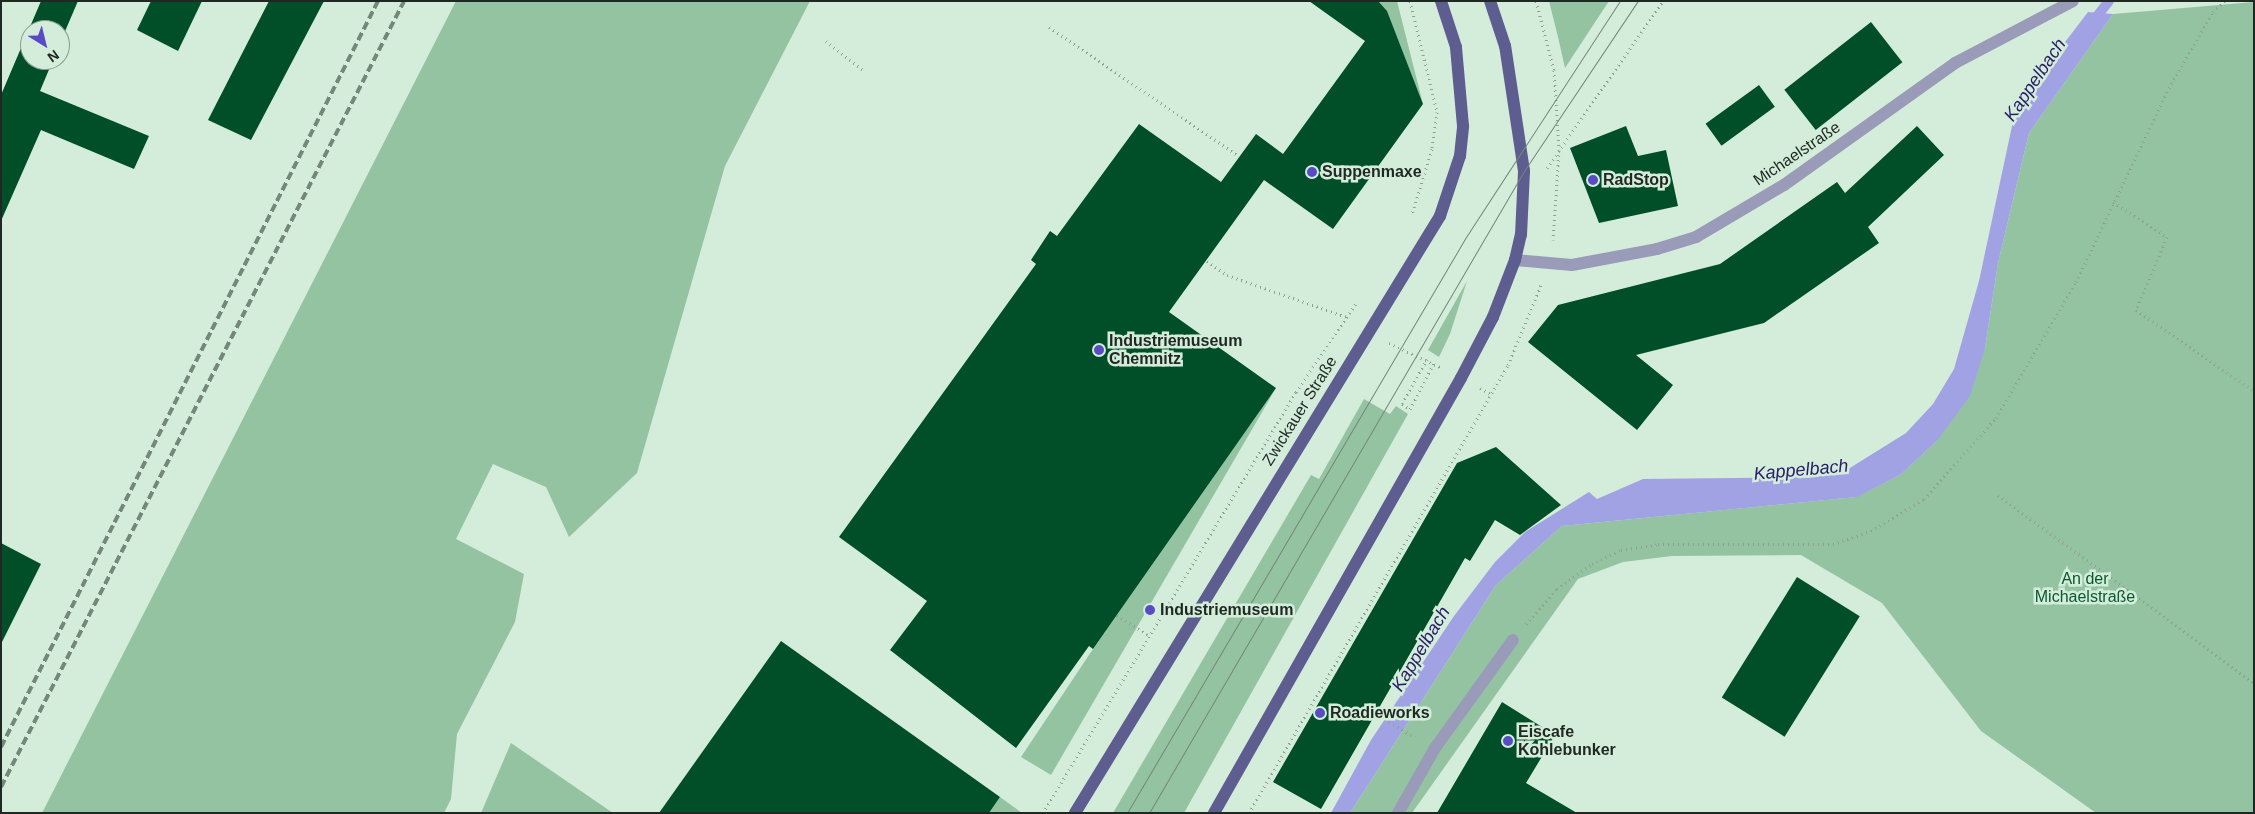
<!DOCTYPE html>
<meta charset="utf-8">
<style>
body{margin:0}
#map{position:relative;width:2255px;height:814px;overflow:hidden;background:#d3edda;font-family:Helvetica,sans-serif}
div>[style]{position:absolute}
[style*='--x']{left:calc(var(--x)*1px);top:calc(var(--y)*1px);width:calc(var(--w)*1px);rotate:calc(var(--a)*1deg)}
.green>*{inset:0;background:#94c3a2}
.water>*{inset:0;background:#a1a2e4}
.stream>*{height:10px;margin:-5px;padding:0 5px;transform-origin:5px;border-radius:5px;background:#a1a2e4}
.building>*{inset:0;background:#014f28;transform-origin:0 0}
.path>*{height:3px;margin-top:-1.5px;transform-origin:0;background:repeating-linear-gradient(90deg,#8da092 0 1px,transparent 0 5px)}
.service>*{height:12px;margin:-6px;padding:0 6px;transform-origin:6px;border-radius:6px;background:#9a9bb8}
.minor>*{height:12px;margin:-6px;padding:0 6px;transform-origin:6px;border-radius:6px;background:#9a9bb8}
.primary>*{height:12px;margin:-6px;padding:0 6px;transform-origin:6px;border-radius:6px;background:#5d5d90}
.tram>*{height:1px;margin:-0.5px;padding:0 0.5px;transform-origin:0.5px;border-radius:0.5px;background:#75867a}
.rail>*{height:4px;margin-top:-2px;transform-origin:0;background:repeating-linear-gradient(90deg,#75867a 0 8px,transparent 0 12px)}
.dots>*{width:14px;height:14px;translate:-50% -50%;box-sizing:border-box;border:2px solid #d3edda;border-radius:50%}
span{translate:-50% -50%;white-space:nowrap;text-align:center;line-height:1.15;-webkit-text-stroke:5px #d3edda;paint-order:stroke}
.street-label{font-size:16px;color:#1f2822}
.poi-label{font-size:16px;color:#1f2822;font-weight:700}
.left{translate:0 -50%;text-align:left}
.park-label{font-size:16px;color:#095930}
.water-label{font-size:18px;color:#281c67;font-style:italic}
.frame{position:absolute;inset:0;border:2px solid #1f2822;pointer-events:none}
.north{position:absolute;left:20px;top:20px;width:50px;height:50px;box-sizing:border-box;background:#d3edda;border:1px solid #8b9e90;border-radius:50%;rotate:144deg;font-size:14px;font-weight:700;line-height:20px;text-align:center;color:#1f2822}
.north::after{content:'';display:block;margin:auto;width:18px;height:22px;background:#584bc3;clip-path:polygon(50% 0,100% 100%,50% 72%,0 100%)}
</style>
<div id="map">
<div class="green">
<i style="clip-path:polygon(456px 1px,810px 1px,725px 166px,637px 473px,569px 537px,546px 487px,493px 464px,456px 539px,524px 574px,515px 622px,457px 734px,451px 799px,444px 813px,42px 813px)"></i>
<i style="clip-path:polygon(1378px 1px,1397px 1px,1423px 104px,1387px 12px)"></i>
<i style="clip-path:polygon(1549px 1px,1609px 1px,1565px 68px,1558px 37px)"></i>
<i style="clip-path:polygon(2254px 2px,2254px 813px,2096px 813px,1981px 731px,1882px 603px,1801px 555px,1672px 556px,1623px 562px,1578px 579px,1412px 813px,1350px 813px,1496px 585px,1562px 526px,1856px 497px,1900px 475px,1936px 442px,1985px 348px,1998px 263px,2029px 133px,2113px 14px)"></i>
<i style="clip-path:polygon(1467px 281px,1450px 334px,1439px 357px,1428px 350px)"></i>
<i style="clip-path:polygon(1276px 388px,1051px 775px,1021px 757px,1093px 649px)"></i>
<i style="clip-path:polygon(1364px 399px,1390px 414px,1396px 406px,1408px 414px,1184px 813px,1113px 813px,1311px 475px,1319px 479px)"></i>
<i style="clip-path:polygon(511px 743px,613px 813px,481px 813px)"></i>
<i style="clip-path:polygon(1000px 797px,1022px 813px,989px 813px)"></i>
</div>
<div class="water">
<i style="clip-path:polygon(2088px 12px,2113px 14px,2029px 133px,1998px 263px,1985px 348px,1970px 396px,1936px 442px,1900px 475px,1857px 497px,1562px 526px,1496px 585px,1350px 813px,1331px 813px,1371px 740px,1454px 616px,1495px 562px,1525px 532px,1589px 492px,1597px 499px,1643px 479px,1817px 477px,1845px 471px,1906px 433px,1933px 404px,1954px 369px,1979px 281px,2012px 126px,2046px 67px)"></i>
</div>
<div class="stream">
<i style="--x:2091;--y:24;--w:29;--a:-52"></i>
</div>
<div class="building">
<i style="clip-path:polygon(41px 1px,78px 1px,60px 43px,60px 30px,30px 30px,30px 60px,53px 60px,40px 91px,149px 136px,134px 169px,41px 130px,1px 221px,1px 95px)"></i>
<i style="clip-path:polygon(151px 1px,202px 1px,178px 51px,137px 30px)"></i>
<i style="clip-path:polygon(269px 1px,324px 1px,251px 140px,208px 120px)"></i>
<i style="clip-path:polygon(1309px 1px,1378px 1px,1387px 11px,1423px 104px,1333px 229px,1264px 180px,1169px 312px,1276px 388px,1093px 649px,1089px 646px,1016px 748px,890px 650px,927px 601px,839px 537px,1036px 264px,1031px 260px,1050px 231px,1057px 236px,1139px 124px,1221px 182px,1256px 134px,1283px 154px,1365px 41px)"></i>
<i style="left:1871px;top:22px;width:51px;height:110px;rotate:52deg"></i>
<i style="left:1759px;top:85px;width:27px;height:66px;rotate:54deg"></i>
<i style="clip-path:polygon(1626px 126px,1638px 156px,1666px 150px,1678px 206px,1599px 223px,1570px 148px)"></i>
<i style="clip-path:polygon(1917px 126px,1944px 155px,1868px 227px,1879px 243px,1764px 323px,1636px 355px,1673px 385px,1637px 430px,1528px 342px,1558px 305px,1720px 264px,1837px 182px,1845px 193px)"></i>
<i style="clip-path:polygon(1496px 447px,1561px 505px,1520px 535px,1495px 520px,1470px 561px,1465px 558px,1321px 809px,1273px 782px,1457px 463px)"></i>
<i style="clip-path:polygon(1px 543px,41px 564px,1px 644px)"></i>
<i style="left:1797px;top:577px;width:74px;height:142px;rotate:32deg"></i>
<i style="clip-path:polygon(781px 641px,1000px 797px,989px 813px,659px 813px)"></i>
<i style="clip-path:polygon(1502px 702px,1555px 735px,1526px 783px,1577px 813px,1437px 813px)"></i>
</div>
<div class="path">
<i style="--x:1410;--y:1;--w:114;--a:76.3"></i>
<i style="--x:1437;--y:112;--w:37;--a:98"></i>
<i style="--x:1432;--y:149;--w:68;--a:107.1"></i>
<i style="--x:1536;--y:1;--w:71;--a:75.4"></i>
<i style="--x:1554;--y:70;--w:80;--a:86.4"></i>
<i style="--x:1559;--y:150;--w:90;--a:93.8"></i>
<i style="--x:1049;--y:27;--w:230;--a:34.2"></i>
<i style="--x:826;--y:41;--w:46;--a:37.9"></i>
<i style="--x:1547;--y:168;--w:203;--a:-55.2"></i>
<i style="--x:2113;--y:202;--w:64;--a:32.9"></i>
<i style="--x:2167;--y:237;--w:79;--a:113"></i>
<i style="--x:2136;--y:310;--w:143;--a:34.5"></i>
<i style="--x:1207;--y:261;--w:24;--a:35"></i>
<i style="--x:1227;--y:275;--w:127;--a:19.3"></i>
<i style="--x:1389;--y:343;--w:59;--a:25.3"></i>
<i style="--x:1427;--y:359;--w:51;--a:119.1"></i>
<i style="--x:1402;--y:404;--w:9;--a:32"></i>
<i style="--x:1410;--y:409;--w:52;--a:-62.4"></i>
<i style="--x:1480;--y:388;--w:13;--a:29"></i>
<i style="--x:1998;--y:495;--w:318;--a:36.3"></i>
<i style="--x:1117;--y:615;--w:38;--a:33"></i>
<i style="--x:1526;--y:624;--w:47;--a:-48.5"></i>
<i style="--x:1557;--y:589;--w:43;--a:-35.5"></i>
<i style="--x:1592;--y:564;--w:32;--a:-26"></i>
<i style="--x:1621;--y:550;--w:37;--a:-9"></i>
<i style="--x:1658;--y:544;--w:175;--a:0"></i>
<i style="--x:1833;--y:544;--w:40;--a:-18.9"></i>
<i style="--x:1871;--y:531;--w:62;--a:-31.1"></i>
<i style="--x:1924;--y:499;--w:108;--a:-48.4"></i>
<i style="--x:1996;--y:418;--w:158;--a:-59.5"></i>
<i style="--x:2076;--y:282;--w:215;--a:-64.4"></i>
<i style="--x:2169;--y:88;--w:88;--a:-59.9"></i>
<i style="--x:2213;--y:12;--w:16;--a:-43"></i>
<i style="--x:1376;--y:714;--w:45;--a:30.5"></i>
<i style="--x:1043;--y:813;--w:491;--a:-59"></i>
<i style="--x:1296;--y:392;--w:109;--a:-55.9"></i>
<i style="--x:1249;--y:813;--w:517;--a:-59.97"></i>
<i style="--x:1508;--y:365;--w:87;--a:-67.6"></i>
</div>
<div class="service">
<i style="--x:1398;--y:813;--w:75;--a:-60.4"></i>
<i style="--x:1435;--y:748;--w:133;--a:-54.2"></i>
</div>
<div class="minor">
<i style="--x:1515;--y:260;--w:57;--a:5"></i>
<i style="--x:1572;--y:265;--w:86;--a:-10.7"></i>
<i style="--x:1657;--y:249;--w:41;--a:-17.1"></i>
<i style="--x:1696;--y:237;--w:102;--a:-30.6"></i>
<i style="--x:1784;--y:185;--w:210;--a:-35.5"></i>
<i style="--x:1955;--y:63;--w:133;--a:-27.7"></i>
</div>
<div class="primary">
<i style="--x:1075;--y:813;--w:700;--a:-58.56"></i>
<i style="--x:1440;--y:216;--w:63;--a:-71.6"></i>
<i style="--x:1460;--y:156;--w:30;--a:-84"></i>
<i style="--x:1463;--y:126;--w:79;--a:-95.1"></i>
<i style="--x:1456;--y:47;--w:48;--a:-108.1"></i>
<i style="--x:1214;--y:813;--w:500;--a:-60.41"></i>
<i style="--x:1461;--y:378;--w:69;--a:-62.3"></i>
<i style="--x:1493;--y:317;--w:61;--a:-68.9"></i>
<i style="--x:1515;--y:260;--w:26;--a:-77"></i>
<i style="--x:1521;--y:235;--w:64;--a:-87.3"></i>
<i style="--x:1524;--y:171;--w:126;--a:-98.6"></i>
<i style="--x:1505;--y:46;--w:47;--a:-108.4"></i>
</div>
<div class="tram">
<i style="--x:1127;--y:813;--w:668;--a:-59.52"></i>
<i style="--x:1466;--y:237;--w:282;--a:-56.9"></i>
<i style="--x:1149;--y:813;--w:743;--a:-59.71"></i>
<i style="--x:1524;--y:171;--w:205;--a:-56.2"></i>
</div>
<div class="rail">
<i style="--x:1;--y:747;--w:836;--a:-63.19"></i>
<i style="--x:1;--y:787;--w:883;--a:-62.85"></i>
</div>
<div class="dots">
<i style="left:1312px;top:172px;background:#584bc3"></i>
<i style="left:1593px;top:180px;background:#584bc3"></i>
<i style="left:1099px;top:350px;background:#584bc3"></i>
<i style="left:1150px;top:610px;background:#584bc3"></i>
<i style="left:1320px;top:713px;background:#584bc3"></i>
<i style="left:1508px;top:741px;background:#584bc3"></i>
</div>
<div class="street-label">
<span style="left:1797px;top:154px;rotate:-34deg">Michaelstraße</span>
<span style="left:1300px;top:411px;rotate:-58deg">Zwickauer Straße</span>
</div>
<div class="poi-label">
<span class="left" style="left:1322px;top:172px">Suppenmaxe</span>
<span class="left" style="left:1603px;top:180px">RadStop</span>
<span class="left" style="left:1109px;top:350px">Industriemuseum<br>Chemnitz</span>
<span class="left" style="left:1160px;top:610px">Industriemuseum</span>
<span class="left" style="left:1330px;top:713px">Roadieworks</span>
<span class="left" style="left:1518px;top:741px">Eiscafe<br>Kohlebunker</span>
</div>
<div class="park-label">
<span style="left:2085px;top:588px">An der<br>Michaelstraße</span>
</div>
<div class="water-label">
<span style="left:2035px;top:80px;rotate:-56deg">Kappelbach</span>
<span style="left:1801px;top:470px;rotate:-5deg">Kappelbach</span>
<span style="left:1421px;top:649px;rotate:-59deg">Kappelbach</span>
</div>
<div class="frame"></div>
<div class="north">N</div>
</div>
